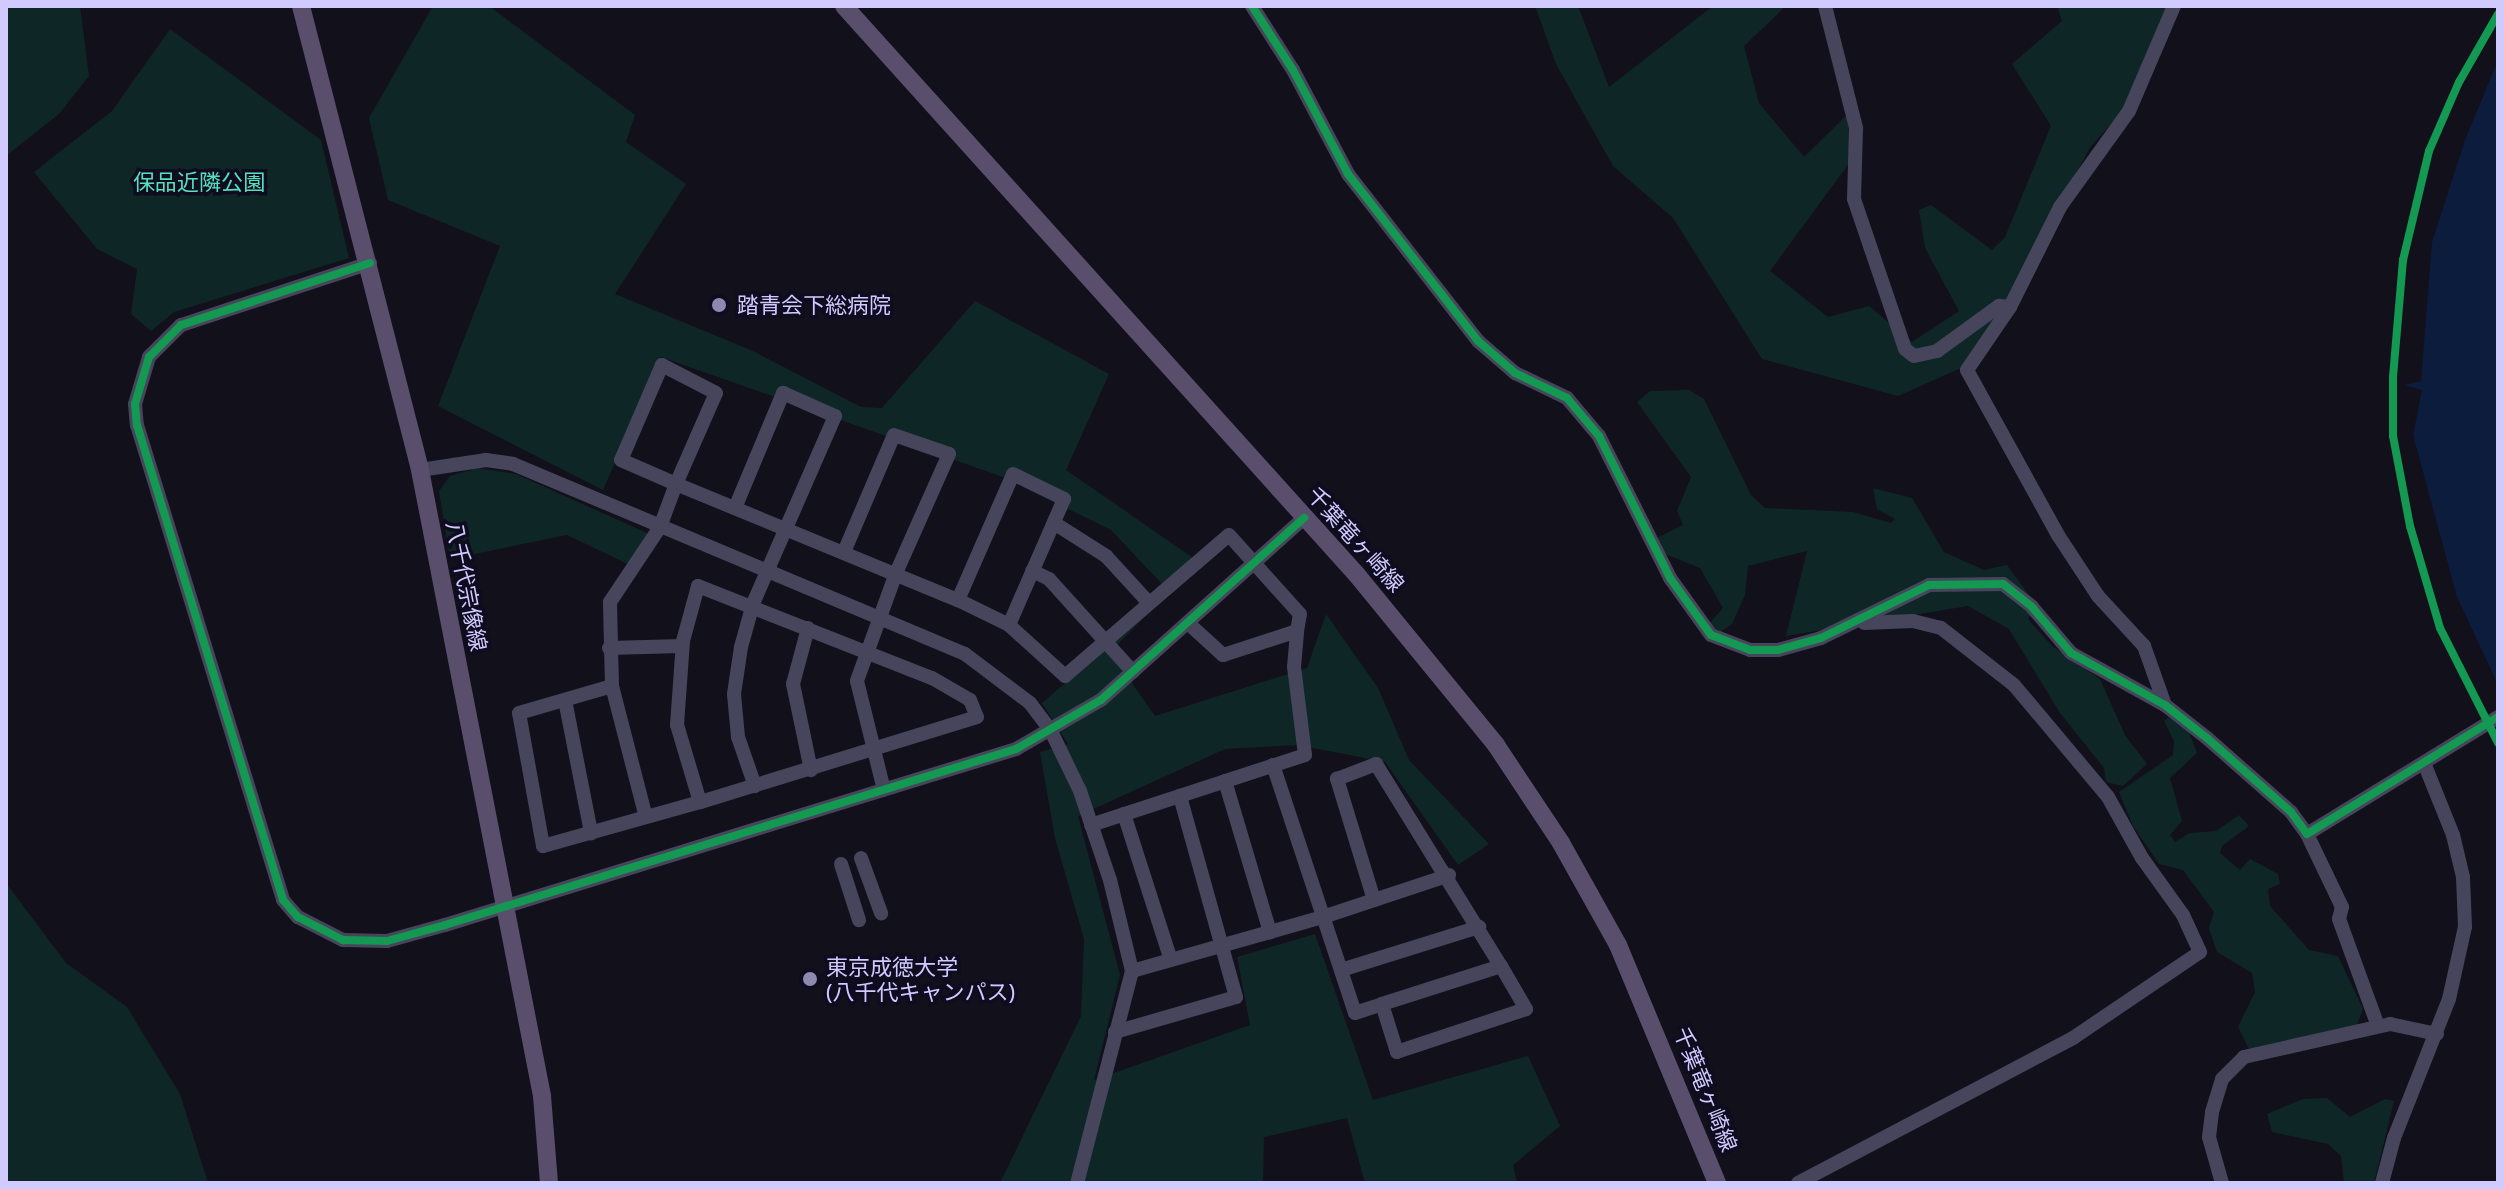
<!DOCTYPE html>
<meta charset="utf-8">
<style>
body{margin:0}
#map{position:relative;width:2504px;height:1189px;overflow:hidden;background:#12101b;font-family:"Noto Sans","Noto Sans JP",sans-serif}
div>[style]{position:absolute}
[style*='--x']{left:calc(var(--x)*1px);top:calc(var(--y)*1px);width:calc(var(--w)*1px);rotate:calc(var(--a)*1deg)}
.green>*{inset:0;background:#0f2626}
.water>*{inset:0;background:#0b1c3d}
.minor>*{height:14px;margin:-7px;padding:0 7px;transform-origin:7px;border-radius:7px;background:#46455c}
.major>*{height:18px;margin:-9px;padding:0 9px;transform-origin:9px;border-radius:9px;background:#5a4e6d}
.cycleway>*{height:8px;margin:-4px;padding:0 4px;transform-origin:4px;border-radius:4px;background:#139951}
.dots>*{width:22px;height:22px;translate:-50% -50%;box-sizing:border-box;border:4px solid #0f0c1f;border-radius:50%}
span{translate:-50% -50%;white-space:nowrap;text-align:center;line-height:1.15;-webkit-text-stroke:7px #0f0c1f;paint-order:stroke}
.park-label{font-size:22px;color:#54e0bf}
.poi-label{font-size:22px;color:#d1caff}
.left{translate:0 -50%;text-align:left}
.street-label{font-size:22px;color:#d1caff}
.frame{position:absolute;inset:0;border:8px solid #d1caff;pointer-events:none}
</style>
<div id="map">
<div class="green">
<i style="clip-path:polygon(6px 6px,80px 6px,89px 76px,59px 114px,6px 156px)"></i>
<i style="clip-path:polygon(433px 6px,489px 6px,635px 115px,626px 142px,686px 184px,615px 294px,753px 351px,861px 407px,882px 408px,975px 301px,1109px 374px,1066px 470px,1199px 562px,1110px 652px,1155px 716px,1307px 668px,1326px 614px,1378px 688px,1409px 760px,1489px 844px,1458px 865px,1385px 762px,1298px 745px,1225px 749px,1078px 816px,1120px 975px,1094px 1080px,1250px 1025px,1237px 957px,1315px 934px,1373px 1100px,1528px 1056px,1560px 1126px,1513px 1165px,1517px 1183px,1365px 1183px,1347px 1118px,1264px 1137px,1263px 1183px,1000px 1183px,1081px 1016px,1084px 939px,1055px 838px,1040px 752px,1068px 744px,1042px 703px,1097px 656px,1163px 585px,1111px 530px,1003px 477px,661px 357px,603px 490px,438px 406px,500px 246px,388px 200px,369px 118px)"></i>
<i style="clip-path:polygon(1535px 6px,1578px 6px,1609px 87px,1713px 6px,1786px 6px,1744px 46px,1759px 103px,1804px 157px,1848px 114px,1850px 162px,1770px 271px,1828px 317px,1869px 306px,1912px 342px,1959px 311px,1925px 248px,1919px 210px,1931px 205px,1992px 250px,2005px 237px,2051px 126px,2012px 64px,2062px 21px,2057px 6px,2167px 6px,2121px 113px,2091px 146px,1999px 313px,1961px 368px,1898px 396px,1762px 359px,1673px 218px,1613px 166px,1556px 64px)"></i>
<i style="clip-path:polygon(170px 29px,321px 140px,349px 258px,174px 312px,151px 331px,131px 314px,137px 269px,97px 249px,34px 172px,112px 111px)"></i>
<i style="clip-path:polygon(1689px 390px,1704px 399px,1751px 495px,1765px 508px,1853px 512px,1891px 523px,1895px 519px,1877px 509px,1873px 488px,1912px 498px,1944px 552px,1984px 570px,2007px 565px,2037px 606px,2028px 619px,2052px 646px,2100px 679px,2125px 735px,2147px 764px,2123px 786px,2106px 782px,2104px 768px,2060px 713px,2009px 629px,1968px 606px,1786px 636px,1807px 551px,1748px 566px,1745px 595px,1732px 624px,1718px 634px,1707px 626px,1723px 608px,1700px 568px,1665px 554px,1657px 538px,1683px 525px,1677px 511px,1691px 477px,1637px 402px,1650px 391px)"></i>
<i style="clip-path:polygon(478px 468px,516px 474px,647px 533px,649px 539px,630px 565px,567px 535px,450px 559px,439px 491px,450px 476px)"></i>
<i style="clip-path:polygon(2171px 716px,2187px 727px,2197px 753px,2170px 778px,2182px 821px,2170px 835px,2175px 842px,2190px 833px,2216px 831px,2239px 815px,2249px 826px,2222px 846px,2220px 853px,2240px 870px,2250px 859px,2278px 874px,2280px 884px,2268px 889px,2270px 906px,2309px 950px,2338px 956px,2363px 1009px,2357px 1025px,2250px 1051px,2238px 1027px,2255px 992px,2252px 973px,2217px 952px,2209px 928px,2214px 912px,2183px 870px,2159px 864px,2133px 826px,2119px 792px,2173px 755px,2174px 741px,2164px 721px)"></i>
<i style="clip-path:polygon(6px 883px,66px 963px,127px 1007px,180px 1094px,208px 1183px,6px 1183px)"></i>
<i style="clip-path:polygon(2327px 1098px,2350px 1117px,2385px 1099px,2394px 1101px,2374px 1183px,2344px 1183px,2341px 1156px,2328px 1144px,2272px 1132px,2267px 1114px,2303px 1099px)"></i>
</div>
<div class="water">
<i style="clip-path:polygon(2498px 60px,2498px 685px,2457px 597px,2413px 435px,2422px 390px,2404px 385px,2421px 381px,2432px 242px,2465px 140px)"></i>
</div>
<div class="minor">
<i style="--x:1252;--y:6;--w:76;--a:57.4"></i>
<i style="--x:1293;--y:70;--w:118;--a:62.1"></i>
<i style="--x:1348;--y:174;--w:212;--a:52.1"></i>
<i style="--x:1478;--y:341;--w:49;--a:40.9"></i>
<i style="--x:1515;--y:373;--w:58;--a:25.7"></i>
<i style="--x:1567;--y:398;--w:50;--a:49.9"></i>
<i style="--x:1599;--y:436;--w:159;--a:63.4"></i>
<i style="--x:1670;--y:578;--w:70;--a:54.3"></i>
<i style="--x:1711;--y:635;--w:42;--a:21"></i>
<i style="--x:1750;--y:650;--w:28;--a:0"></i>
<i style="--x:1778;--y:650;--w:45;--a:-15.6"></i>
<i style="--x:1821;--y:638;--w:120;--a:-26.1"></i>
<i style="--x:1929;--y:585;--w:74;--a:-0.8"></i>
<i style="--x:2003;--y:584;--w:37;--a:38"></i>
<i style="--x:2032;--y:607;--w:60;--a:49.7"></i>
<i style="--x:2071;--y:653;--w:107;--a:29"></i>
<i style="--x:2165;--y:705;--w:53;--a:38.2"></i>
<i style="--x:2207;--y:738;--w:112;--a:41.4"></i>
<i style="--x:2291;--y:812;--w:27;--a:54"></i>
<i style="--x:2307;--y:834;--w:224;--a:-31.5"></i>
<i style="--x:1825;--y:6;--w:126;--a:75.7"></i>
<i style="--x:1856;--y:128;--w:71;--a:91.6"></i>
<i style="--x:1854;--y:199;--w:158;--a:71.2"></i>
<i style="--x:1905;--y:349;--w:11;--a:38"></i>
<i style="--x:1914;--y:356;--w:24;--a:-12"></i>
<i style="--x:1937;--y:351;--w:77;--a:-36"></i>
<i style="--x:1999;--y:306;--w:11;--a:5"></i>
<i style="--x:370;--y:263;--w:199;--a:161.8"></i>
<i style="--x:181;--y:325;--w:45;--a:135"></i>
<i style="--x:149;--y:357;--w:49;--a:106.6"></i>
<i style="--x:135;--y:404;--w:21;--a:85"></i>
<i style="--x:137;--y:425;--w:497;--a:72.9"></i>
<i style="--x:283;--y:900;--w:23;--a:49"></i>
<i style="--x:298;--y:917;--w:51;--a:27.1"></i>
<i style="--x:343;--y:940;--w:44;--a:1.3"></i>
<i style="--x:387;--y:941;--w:60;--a:-15.4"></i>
<i style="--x:445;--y:925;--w:598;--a:-17.13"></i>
<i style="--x:1016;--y:749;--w:98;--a:-30"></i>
<i style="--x:1101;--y:700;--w:273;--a:-41.9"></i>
<i style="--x:420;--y:470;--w:67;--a:-8.6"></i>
<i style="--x:486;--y:460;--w:27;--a:8"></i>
<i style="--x:513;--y:464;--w:490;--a:22.8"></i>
<i style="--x:965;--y:654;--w:81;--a:37"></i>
<i style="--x:1030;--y:703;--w:35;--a:53"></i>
<i style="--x:1051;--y:731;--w:67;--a:64.2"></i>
<i style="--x:1080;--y:791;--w:94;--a:71.4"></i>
<i style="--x:1110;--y:880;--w:94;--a:76.4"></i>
<i style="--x:1132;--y:971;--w:219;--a:104.5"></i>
<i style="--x:735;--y:508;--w:125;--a:-67.3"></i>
<i style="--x:783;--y:393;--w:57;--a:23.9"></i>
<i style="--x:835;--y:416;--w:205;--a:113.6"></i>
<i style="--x:753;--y:604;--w:45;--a:105.6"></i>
<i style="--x:741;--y:647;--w:48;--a:98.5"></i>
<i style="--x:734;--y:694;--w:43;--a:84.7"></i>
<i style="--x:738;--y:737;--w:52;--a:70.9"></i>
<i style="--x:1054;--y:523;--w:62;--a:32.4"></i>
<i style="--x:1106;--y:556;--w:64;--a:47.5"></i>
<i style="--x:844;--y:552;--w:127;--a:-66.9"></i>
<i style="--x:894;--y:435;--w:58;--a:19.1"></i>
<i style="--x:949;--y:454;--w:130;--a:114"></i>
<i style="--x:896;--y:573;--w:115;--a:109.9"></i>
<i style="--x:857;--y:681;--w:112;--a:76.1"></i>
<i style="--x:1032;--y:571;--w:19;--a:25"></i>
<i style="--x:1049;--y:579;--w:125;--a:47.9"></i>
<i style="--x:698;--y:586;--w:251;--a:21.5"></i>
<i style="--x:932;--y:678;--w:44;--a:30.1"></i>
<i style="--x:970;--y:700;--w:18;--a:68"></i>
<i style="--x:977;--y:717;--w:290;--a:162.9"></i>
<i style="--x:700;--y:802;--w:80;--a:-106.6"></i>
<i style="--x:677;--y:725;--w:84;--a:-85.9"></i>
<i style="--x:683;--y:641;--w:57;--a:-74.7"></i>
<i style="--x:958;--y:600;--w:137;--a:-66.4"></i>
<i style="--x:1013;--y:474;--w:57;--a:26.1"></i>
<i style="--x:1064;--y:499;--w:137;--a:113.6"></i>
<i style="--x:808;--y:628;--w:58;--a:105"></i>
<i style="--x:793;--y:684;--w:88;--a:78.2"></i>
<i style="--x:609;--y:648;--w:73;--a:-1.6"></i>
<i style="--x:612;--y:686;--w:135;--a:75.5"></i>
<i style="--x:565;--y:700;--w:136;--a:78.9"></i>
<i style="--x:2165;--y:705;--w:63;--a:-109.6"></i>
<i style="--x:2144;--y:646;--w:68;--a:-132.6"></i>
<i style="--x:2098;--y:596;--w:73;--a:-123.3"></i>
<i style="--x:2058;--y:535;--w:188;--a:-118.9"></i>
<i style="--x:1967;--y:370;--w:76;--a:-55.7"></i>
<i style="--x:2010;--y:307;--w:112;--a:-63.4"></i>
<i style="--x:2060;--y:207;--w:118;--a:-54.3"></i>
<i style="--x:2129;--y:111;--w:114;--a:-66.8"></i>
<i style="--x:1273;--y:765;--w:261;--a:71.7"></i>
<i style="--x:1355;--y:1013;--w:28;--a:-18"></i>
<i style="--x:1382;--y:1004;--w:125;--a:-17.7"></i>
<i style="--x:1501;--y:966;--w:50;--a:59.8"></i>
<i style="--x:1526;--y:1009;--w:136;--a:161.6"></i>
<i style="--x:1397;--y:1052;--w:50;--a:-107.4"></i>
<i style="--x:1225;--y:781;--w:158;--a:73.4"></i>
<i style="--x:700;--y:802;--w:163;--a:164.3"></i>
<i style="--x:543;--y:846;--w:135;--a:-100.2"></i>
<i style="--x:519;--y:713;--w:97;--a:-16.2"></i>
<i style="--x:612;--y:686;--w:84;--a:-91.4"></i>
<i style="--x:610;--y:602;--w:90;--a:-56.3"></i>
<i style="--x:660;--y:527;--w:46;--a:-69.6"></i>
<i style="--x:676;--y:484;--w:99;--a:-66.3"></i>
<i style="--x:716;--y:393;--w:61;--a:-152.6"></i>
<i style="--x:662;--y:365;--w:103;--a:113.3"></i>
<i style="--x:621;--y:460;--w:60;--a:23.6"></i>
<i style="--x:676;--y:484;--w:305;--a:22.4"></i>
<i style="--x:958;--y:600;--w:57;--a:26.1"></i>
<i style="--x:1009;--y:625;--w:76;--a:42.3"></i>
<i style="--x:1065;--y:676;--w:216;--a:-40.7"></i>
<i style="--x:1229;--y:535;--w:106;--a:48.1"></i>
<i style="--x:1300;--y:614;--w:17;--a:100"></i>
<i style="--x:1297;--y:631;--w:78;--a:162"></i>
<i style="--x:1223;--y:655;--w:46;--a:-137.6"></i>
<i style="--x:1124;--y:814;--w:153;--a:72.2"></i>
<i style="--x:1091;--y:825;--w:225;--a:-18.1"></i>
<i style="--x:1305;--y:755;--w:89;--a:-97.1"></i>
<i style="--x:1294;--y:667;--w:36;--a:-85"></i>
<i style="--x:2307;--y:834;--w:81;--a:64.4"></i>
<i style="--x:2342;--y:907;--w:12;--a:104"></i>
<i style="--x:2339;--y:919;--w:114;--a:70"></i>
<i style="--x:861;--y:858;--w:59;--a:70"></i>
<i style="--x:841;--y:864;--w:59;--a:72.2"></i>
<i style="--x:1374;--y:900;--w:127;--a:-107"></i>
<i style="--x:1337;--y:779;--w:42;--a:-21"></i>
<i style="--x:1376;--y:764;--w:238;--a:58.3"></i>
<i style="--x:1341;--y:970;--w:145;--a:-17.3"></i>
<i style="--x:1132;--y:971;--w:198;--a:-15.8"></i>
<i style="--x:1323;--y:917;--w:133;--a:-18.4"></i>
<i style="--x:1115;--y:1032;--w:126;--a:-16.1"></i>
<i style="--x:1236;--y:997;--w:209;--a:-105.6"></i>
<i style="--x:1798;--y:1183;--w:311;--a:-27.8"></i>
<i style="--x:2073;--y:1038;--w:153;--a:-34.1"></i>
<i style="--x:2200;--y:952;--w:41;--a:-114.7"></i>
<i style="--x:2183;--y:915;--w:70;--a:-125.7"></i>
<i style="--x:2142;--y:858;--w:70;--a:-119.1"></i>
<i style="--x:2108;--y:797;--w:146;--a:-130"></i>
<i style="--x:2014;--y:685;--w:93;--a:-142"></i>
<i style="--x:1941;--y:628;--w:29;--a:-166"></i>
<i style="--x:1913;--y:621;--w:49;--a:177.7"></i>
<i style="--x:2222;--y:1183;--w:48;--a:-105.8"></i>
<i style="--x:2209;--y:1137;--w:25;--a:-83"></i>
<i style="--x:2212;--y:1112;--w:34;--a:-73"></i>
<i style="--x:2222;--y:1079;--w:31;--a:-45"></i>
<i style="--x:2244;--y:1057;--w:150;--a:-12.7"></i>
<i style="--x:2390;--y:1024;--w:48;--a:12"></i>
<i style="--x:2382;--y:1183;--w:47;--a:-75.1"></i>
<i style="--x:2394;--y:1138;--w:149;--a:-68.4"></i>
<i style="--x:2449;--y:999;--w:74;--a:-77.5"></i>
<i style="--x:2465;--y:927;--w:50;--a:-92.3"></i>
<i style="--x:2463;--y:877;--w:43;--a:-103.4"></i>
<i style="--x:2453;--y:835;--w:78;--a:-111.9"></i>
</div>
<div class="major">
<i style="--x:301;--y:6;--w:479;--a:75.6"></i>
<i style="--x:420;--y:470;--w:638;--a:78.97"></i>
<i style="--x:542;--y:1096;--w:87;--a:85.4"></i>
<i style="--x:844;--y:6;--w:766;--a:47.96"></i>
<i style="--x:1357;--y:575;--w:220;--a:50.7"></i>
<i style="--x:1496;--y:745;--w:118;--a:56.4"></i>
<i style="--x:1561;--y:843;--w:117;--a:60.8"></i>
<i style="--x:1618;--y:945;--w:258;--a:67.4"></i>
</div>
<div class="cycleway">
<i style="--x:1252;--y:6;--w:76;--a:57.4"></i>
<i style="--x:1293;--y:70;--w:118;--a:62.1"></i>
<i style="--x:1348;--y:174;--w:212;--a:52.1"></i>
<i style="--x:1478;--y:341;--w:49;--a:40.9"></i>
<i style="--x:1515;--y:373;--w:58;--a:25.7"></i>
<i style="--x:1567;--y:398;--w:50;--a:49.9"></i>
<i style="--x:1599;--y:436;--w:159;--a:63.4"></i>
<i style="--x:1670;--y:578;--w:70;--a:54.3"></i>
<i style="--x:1711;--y:635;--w:42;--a:21"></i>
<i style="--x:1750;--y:650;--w:28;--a:0"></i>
<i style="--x:1778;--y:650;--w:45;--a:-15.6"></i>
<i style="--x:1821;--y:638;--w:120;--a:-26.1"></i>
<i style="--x:1929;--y:585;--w:74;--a:-0.8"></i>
<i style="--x:2003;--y:584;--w:37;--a:38"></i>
<i style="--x:2032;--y:607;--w:60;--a:49.7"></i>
<i style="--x:2071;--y:653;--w:107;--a:29"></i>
<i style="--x:2165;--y:705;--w:53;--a:38.2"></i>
<i style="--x:2207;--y:738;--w:112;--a:41.4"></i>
<i style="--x:2291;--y:812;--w:27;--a:54"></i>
<i style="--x:2307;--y:834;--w:224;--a:-31.5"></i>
<i style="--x:2498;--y:14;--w:78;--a:119.8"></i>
<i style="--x:2459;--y:82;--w:75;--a:113.5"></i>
<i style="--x:2429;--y:151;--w:112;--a:103.4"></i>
<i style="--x:2403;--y:260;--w:117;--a:94.9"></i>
<i style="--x:2393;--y:377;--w:59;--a:90"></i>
<i style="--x:2393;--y:436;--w:92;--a:79.3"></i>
<i style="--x:2410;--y:526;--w:106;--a:73.6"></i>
<i style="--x:2440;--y:628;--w:129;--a:63.2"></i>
<i style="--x:370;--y:263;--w:199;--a:161.8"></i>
<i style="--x:181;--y:325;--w:45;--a:135"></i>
<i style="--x:149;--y:357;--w:49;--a:106.6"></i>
<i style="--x:135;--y:404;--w:21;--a:85"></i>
<i style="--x:137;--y:425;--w:497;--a:72.9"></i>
<i style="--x:283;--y:900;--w:23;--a:49"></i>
<i style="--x:298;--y:917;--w:51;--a:27.1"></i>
<i style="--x:343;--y:940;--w:44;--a:1.3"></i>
<i style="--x:387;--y:941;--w:60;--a:-15.4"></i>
<i style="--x:445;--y:925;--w:598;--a:-17.13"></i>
<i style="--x:1016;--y:749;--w:98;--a:-30"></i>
<i style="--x:1101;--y:700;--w:273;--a:-41.9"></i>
</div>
<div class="dots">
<i style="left:719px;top:305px;background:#8e89af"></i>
<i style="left:810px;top:979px;background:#8e89af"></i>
</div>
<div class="park-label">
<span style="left:199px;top:182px">保品近隣公園</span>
</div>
<div class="poi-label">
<span class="left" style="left:737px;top:305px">踏青会下総病院</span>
<span class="left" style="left:826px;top:979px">東京成徳大学<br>(八千代キャンパス)</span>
</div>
<div class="street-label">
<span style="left:1356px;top:539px;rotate:48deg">千葉竜ヶ崎線</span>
<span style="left:467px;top:586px;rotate:79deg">八千代宗像線</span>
<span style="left:1706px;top:1089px;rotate:68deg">千葉竜ヶ崎線</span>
</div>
<div class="frame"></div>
</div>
